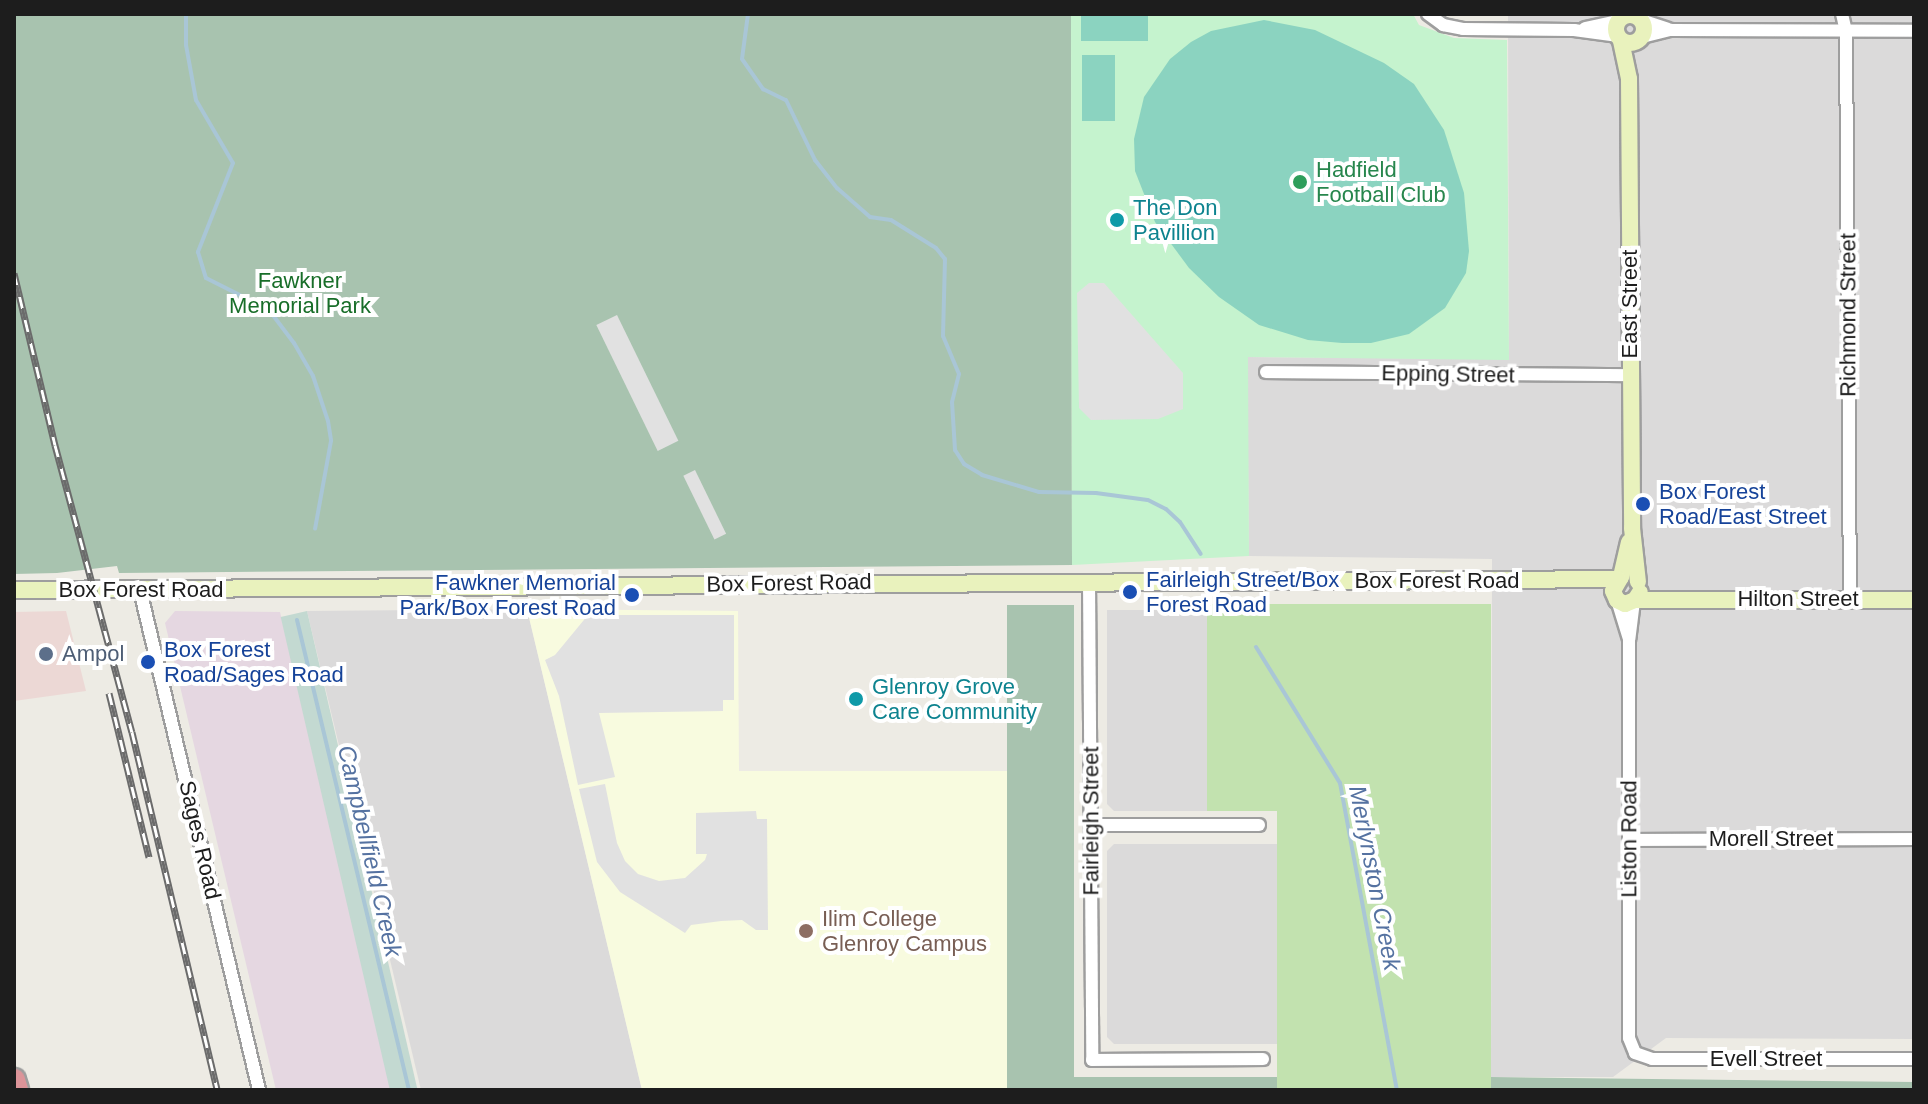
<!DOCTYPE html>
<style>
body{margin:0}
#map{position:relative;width:1928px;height:1104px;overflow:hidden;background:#edebe4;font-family:Arial,sans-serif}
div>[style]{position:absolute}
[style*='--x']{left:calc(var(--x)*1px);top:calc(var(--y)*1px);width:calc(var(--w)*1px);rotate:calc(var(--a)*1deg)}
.residential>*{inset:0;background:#dbdada}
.commercial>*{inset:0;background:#ecd8d5}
.industrial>*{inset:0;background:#e5d7e1}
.education>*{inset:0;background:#f8fbdf}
.grass>*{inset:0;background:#c2e2af}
.wetland>*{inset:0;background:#c3d9d1;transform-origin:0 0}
.cemetery>*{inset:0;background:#a8c3af}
.park>*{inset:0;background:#c5f3ce}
.pitch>*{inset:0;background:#8bd3c0;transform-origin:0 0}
.parking>*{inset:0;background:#e1e1e1;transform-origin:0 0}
.stream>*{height:4px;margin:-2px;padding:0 2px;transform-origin:2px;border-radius:2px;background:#a9c6d6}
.roads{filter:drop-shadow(2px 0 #9e9e9e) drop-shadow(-2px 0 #9e9e9e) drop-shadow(0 2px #9e9e9e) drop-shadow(0 -2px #9e9e9e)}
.street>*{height:12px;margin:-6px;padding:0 6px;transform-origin:6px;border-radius:6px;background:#fff}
.secondary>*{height:16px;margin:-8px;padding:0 8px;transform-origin:8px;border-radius:8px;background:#e9f2bd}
.secondary>.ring{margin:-8px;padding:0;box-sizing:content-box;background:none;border:16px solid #e9f2bd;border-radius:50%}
.highway>*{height:22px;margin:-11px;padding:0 11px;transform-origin:11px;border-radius:11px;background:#dc9499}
.rail>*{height:7px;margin-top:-3.5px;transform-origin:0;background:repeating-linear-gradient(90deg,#fff 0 12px,#6b6b6b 0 24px);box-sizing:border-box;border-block:2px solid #6b6b6b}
.dots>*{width:22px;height:22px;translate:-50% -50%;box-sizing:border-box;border:4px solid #fff;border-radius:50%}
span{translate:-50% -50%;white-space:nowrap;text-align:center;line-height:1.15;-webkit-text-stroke:8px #fff;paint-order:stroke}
.leisure-label{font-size:22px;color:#27864d}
.left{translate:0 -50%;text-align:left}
.culture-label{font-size:22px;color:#0d838f}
.park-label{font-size:22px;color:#186e29}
.street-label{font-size:22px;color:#1d1d1d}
.transit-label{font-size:22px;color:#164399}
.right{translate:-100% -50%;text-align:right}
.service-label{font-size:22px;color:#4e5e75}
.education-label{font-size:22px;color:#785e54}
.water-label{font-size:24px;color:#5572a1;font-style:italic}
.frame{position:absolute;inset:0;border:16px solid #1d1d1d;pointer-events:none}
</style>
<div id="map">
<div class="residential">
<i style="clip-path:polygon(1508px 14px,1914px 14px,1914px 1039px,1666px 1038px,1613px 1077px,1491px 1077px,1492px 559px,1249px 556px,1247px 357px,1509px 359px)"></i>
<i style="clip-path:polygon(527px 609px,642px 1090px,421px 1090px,307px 611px)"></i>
<i style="clip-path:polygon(1107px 610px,1207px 610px,1207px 811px,1114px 811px,1107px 804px)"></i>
<i style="clip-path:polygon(1114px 844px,1277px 844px,1277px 1044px,1114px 1044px,1107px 1037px,1107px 851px)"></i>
</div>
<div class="commercial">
<i style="clip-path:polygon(66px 611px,86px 691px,14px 701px,14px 612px)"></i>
</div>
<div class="industrial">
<i style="clip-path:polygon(175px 611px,280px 612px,394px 1090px,276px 1090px,165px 623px)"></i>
</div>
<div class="education">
<i style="clip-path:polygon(527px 609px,738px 611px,739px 771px,1007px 771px,1007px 1090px,642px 1090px)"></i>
</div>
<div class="grass">
<i style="clip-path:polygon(1207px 604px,1491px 604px,1491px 1090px,1277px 1090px,1277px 811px,1207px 811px)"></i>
</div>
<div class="wetland">
<i style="left:307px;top:611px;width:492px;height:27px;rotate:77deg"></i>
</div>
<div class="cemetery">
<i style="clip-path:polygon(14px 14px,1071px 14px,1072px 565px,119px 573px,117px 566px,57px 573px,14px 574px)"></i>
<i style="clip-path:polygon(1007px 605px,1074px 605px,1074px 1077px,1277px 1077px,1277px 1090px,1007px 1090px)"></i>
<i style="clip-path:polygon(1491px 1077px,1914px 1082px,1914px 1090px,1491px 1090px)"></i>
</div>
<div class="park">
<i style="clip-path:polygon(1071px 14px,1413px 14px,1419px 25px,1454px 38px,1507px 40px,1509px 360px,1248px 357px,1249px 556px,1072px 565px)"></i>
</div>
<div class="pitch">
<i style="left:1081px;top:14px;width:67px;height:27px"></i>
<i style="clip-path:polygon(1264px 20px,1315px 30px,1384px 63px,1414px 84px,1444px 130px,1464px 193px,1469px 251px,1466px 273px,1445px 308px,1409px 334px,1371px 343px,1342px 343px,1308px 340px,1259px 325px,1219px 297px,1189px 268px,1155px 222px,1135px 171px,1134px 139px,1144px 97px,1170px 59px,1191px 42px,1211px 31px)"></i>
<i style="left:1082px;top:55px;width:33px;height:66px"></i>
</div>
<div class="parking">
<i style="clip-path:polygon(1089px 283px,1104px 283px,1183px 373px,1183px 409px,1158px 419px,1091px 420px,1079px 408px,1077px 293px)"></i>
<i style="left:617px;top:315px;width:140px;height:23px;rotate:64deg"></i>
<i style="left:695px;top:470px;width:71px;height:13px;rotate:64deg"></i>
<i style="clip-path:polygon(588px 615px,734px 615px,734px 700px,723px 700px,723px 711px,599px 713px,615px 777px,578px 785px,559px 696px,545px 660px,555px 655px)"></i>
<i style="clip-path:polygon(605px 784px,617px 843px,625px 861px,638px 874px,659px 881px,685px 878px,705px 860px,707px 854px,696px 854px,696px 813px,756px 811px,757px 819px,767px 819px,768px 930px,756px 930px,742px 920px,721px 921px,691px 925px,685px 933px,620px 892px,597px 862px,579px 789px)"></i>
</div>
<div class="stream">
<i style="--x:186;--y:14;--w:31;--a:90"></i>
<i style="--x:186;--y:45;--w:56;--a:79.7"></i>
<i style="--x:196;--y:100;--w:73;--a:59.6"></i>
<i style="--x:233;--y:163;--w:96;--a:111.5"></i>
<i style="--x:198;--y:252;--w:27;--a:73"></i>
<i style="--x:206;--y:278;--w:71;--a:26.9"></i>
<i style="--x:269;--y:310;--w:41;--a:52.9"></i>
<i style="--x:294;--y:343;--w:38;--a:60"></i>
<i style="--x:313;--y:376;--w:47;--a:71.6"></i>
<i style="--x:328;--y:421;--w:20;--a:81"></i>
<i style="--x:331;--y:441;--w:89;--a:100.3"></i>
<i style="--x:748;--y:14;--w:45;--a:97.6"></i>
<i style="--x:742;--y:59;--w:37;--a:55"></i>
<i style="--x:763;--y:89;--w:25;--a:26"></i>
<i style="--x:786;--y:100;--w:67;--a:64.2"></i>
<i style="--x:815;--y:160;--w:36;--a:52"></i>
<i style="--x:837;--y:188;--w:44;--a:41.3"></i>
<i style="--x:870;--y:217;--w:21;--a:8"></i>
<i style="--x:891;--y:220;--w:53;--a:31.9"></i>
<i style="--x:936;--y:248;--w:14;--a:51"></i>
<i style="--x:945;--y:259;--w:77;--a:91.5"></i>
<i style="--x:943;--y:336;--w:41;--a:67.2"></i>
<i style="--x:959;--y:374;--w:29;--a:104"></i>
<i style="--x:952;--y:402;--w:48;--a:86.4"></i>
<i style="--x:955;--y:450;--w:17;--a:57"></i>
<i style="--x:964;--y:464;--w:21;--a:31"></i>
<i style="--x:982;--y:475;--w:59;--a:16.6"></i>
<i style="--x:1039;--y:492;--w:57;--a:1"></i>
<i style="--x:1096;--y:493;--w:52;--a:7.7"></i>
<i style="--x:1148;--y:500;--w:20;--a:27"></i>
<i style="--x:1166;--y:509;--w:19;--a:43"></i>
<i style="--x:1180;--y:522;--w:38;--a:57"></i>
<i style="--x:297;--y:620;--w:483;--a:76.6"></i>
<i style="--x:1256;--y:647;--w:160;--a:58.3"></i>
<i style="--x:1340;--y:783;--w:312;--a:79.5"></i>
</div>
<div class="roads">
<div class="street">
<i style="--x:1428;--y:14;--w:19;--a:36"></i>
<i style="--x:1443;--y:25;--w:20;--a:11"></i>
<i style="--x:1463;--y:29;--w:111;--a:0.5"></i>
<i style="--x:1574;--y:30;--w:43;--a:7.9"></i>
<i style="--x:1842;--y:14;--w:17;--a:77"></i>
<i style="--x:1846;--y:31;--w:569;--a:89.6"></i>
<i style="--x:1641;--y:20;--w:28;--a:18"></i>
<i style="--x:1585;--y:28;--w:34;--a:-12"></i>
<i style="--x:1642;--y:37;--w:30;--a:-14"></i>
<i style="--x:1671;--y:30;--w:243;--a:0.2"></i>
<i style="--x:1266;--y:372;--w:364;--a:0.5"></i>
<i style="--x:1089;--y:581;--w:479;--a:89.6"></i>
<i style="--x:1092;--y:1060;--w:171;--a:-0.3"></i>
<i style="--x:140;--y:590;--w:514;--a:76.61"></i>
<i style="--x:1617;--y:600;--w:41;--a:72.9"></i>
<i style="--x:1634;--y:601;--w:38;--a:97"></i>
<i style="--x:1629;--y:639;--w:399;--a:90"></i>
<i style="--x:1629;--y:1038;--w:16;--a:68"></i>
<i style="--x:1635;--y:1053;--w:18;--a:19"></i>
<i style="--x:1652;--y:1059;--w:262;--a:0"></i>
<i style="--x:1092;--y:825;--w:167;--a:0"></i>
<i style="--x:1629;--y:840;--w:285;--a:-0.2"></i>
</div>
<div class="secondary">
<i class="ring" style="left:1616px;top:15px;width:12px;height:12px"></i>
<i style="--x:1621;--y:41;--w:39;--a:78"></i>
<i style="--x:1629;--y:79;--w:449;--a:89.6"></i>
<i style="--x:1632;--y:528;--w:54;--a:83.7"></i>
<i style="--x:1629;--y:542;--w:36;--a:103"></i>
<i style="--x:1621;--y:577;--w:16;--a:120"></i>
<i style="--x:1613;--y:591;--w:10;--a:66"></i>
<i style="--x:1617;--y:600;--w:9;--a:27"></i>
<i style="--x:1625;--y:604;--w:11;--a:-22"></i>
<i style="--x:1635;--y:600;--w:9;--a:-58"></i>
<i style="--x:14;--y:590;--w:1604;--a:-0.39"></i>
<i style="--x:1635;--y:600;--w:279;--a:0"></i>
</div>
<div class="highway">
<i style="--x:14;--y:1080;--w:10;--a:73"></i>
</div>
</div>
<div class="rail">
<i style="--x:14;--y:273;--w:177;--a:76.6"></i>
<i style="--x:55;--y:445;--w:297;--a:75"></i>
<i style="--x:132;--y:732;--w:368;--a:76.6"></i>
<i style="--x:109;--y:693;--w:169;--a:76.3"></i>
</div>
<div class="dots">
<i style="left:1300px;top:182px;background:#2e9e5b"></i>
<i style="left:1117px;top:220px;background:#0f9aa8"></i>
<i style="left:1643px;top:504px;background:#1a4fb4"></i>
<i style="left:1130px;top:592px;background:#1a4fb4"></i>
<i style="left:632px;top:595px;background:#1a4fb4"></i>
<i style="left:46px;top:654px;background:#5c6f8a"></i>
<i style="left:148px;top:662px;background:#1a4fb4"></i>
<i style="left:856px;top:699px;background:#0f9aa8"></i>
<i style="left:806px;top:931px;background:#8d6e63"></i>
</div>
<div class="leisure-label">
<span class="left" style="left:1316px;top:182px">Hadfield<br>Football Club</span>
</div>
<div class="culture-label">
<span class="left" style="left:1133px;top:220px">The Don<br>Pavillion</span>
<span class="left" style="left:872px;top:699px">Glenroy Grove<br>Care Community</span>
</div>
<div class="park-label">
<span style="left:300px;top:293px">Fawkner<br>Memorial Park</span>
</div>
<div class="street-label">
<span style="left:1630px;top:304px;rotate:-90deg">East Street</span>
<span style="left:1848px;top:315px;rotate:-90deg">Richmond Street</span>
<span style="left:1448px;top:374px;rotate:1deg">Epping Street</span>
<span style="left:1437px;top:581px">Box Forest Road</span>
<span style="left:789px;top:583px;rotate:-1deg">Box Forest Road</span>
<span style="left:141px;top:590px">Box Forest Road</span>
<span style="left:1798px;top:599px">Hilton Street</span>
<span style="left:1091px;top:821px;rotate:-90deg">Fairleigh Street</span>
<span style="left:1629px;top:839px;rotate:-90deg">Liston Road</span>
<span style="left:1771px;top:839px">Morell Street</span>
<span style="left:200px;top:840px;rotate:77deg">Sages Road</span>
<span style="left:1766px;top:1059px">Evell Street</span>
</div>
<div class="transit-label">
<span class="left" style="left:1659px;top:504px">Box Forest<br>Road/East Street</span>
<span class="left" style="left:1146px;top:592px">Fairleigh Street/Box<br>Forest Road</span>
<span class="right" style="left:616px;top:595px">Fawkner Memorial<br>Park/Box Forest Road</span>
<span class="left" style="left:164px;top:662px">Box Forest<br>Road/Sages Road</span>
</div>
<div class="service-label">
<span class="left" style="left:62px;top:654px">Ampol</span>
</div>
<div class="education-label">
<span class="left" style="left:822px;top:931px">Ilim College<br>Glenroy Campus</span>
</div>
<div class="water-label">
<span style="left:370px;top:851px;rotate:77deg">Campbellfield Creek</span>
<span style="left:1375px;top:878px;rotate:79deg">Merlynston Creek</span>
</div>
<div class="frame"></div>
</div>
